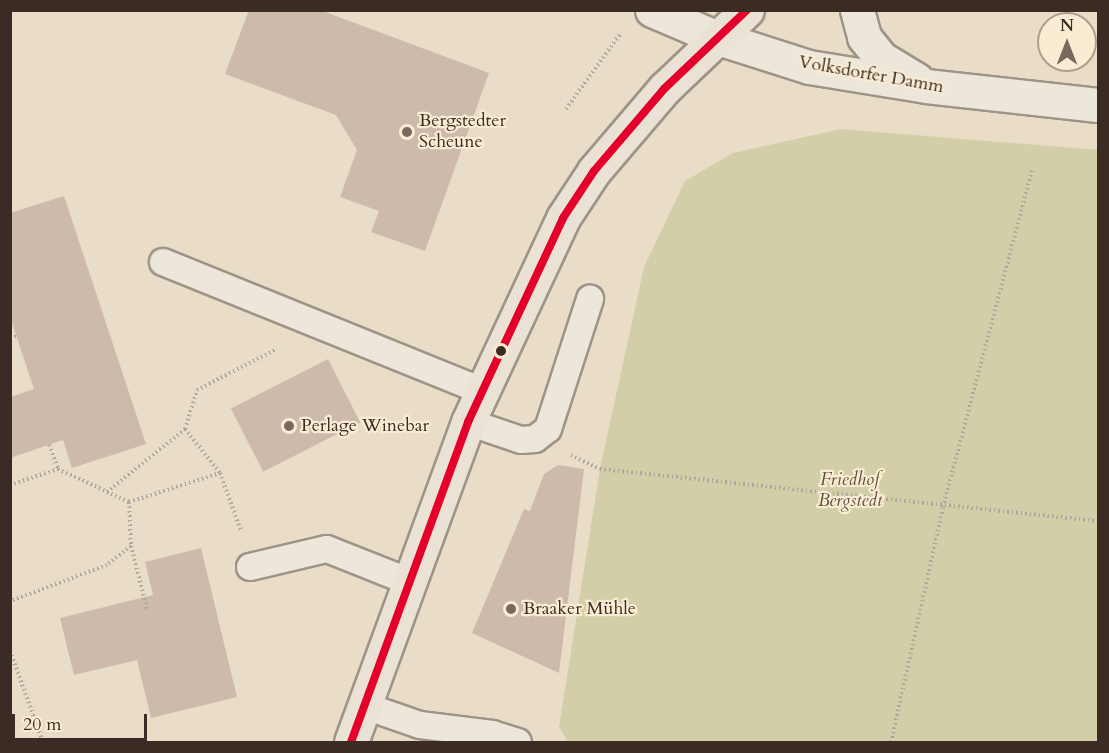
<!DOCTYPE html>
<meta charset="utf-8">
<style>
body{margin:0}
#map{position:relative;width:1109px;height:753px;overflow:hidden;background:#e9ddc7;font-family:Cardo,serif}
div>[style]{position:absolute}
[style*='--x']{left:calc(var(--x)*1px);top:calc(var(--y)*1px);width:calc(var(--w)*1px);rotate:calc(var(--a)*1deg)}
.green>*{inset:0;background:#d2cea7}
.building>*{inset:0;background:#cebaaa;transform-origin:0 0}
.path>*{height:4px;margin-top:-2px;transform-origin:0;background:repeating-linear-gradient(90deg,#ada79e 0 1.5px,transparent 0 4.5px)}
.roads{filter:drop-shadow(2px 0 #9d9487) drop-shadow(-2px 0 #9d9487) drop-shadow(0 2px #9d9487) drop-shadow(0 -2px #9d9487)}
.lane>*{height:26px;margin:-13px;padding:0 13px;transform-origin:13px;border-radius:13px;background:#ece6db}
.secondary>*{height:33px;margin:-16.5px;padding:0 16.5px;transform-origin:16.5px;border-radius:16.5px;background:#ece6db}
.primary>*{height:33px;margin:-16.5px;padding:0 16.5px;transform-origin:16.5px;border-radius:16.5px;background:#e9e2d5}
.bus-1>*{height:8px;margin:-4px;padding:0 4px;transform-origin:4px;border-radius:4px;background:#e4002b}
.dots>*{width:16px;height:16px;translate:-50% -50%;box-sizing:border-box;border:3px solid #faecd2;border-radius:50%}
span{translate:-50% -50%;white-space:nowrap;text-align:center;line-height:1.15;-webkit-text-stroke:4.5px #faecd2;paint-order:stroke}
.street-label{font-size:18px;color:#3a2b24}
.poi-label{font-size:18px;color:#3a2b24}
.left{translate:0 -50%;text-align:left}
.park-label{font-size:18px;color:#5b513e;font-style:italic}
.frame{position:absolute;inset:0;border:12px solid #3a2b24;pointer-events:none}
.north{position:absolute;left:1037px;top:12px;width:60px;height:60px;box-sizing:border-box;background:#faecd2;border:2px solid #ad9f8c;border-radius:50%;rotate:0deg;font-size:16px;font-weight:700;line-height:24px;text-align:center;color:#3a2b24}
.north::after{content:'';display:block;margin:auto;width:21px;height:27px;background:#77695d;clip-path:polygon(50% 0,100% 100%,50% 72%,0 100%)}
.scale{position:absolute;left:12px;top:714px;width:135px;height:27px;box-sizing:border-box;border:3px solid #3a2b24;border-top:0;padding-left:8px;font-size:18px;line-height:21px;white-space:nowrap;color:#3a2b24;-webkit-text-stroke:4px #faecd2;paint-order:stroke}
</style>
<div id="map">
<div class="green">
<i style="clip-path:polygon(841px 129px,1098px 150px,1098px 742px,568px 742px,559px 727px,600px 469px,644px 267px,685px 181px,733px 153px)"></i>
</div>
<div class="building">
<i style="clip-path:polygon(249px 10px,320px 10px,489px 73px,425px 251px,371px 232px,379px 211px,340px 197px,357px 150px,336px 115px,225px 74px)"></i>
<i style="clip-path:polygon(64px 196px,146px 444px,72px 468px,63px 440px,10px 458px,10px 397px,34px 389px,10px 317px,10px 213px)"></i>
<i style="left:328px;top:359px;width:71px;height:109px;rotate:63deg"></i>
<i style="clip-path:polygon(558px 465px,584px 469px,559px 673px,472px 633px,524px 509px,530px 511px,544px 474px)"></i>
<i style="clip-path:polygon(201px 548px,237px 697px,151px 718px,137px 660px,74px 675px,60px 618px,153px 595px,145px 562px)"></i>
</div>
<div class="path">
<i style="--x:566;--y:109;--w:94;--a:-54.1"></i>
<i style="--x:10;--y:338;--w:7;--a:-16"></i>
<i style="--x:185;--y:429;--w:56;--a:51.5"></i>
<i style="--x:220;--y:473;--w:62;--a:70.1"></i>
<i style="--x:49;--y:445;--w:26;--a:69"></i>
<i style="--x:571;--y:455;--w:32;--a:26"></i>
<i style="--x:600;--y:469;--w:501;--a:5.96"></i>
<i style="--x:10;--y:485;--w:51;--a:-18.4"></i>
<i style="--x:58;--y:469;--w:78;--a:24.9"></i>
<i style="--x:129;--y:502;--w:44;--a:87.4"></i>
<i style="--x:131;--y:546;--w:31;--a:142"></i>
<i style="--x:107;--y:565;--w:103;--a:159.6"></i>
<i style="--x:107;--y:492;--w:100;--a:-38.9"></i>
<i style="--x:185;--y:429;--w:41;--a:-72.9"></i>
<i style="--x:197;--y:390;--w:90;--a:-27.1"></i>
<i style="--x:129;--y:502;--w:96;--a:-17.7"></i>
<i style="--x:131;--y:546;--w:65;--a:75.7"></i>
<i style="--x:10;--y:651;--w:97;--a:70.1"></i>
<i style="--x:891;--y:742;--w:241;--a:-77.5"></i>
<i style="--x:943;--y:507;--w:348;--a:-75.2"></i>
</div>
<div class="roads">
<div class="lane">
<i style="--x:163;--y:262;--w:344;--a:22"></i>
<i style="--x:468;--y:422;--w:56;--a:18.8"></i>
<i style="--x:521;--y:440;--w:14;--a:-4"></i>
<i style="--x:535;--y:439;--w:16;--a:-38"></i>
<i style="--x:548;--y:429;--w:137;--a:-72.1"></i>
<i style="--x:250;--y:567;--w:79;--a:-13.2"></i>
<i style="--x:327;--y:549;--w:89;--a:21.7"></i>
<i style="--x:365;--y:706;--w:58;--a:19.1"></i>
<i style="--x:420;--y:725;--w:73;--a:7.1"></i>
<i style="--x:492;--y:734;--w:27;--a:17"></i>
</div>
<div class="secondary">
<i style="--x:652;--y:10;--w:69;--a:23.2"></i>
<i style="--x:715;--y:37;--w:99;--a:17.7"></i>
<i style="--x:809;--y:67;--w:119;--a:9.2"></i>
<i style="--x:926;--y:86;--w:173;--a:6.3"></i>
<i style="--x:857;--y:10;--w:28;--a:75"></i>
<i style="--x:864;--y:37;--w:27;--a:51"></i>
<i style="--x:881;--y:58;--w:42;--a:31.4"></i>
</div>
<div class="primary">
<i style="--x:351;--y:742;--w:341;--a:-69.9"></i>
<i style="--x:468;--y:422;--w:225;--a:-65"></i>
<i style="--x:563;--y:218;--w:56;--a:-56.6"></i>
<i style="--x:594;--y:171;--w:109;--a:-49.5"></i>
<i style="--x:665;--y:88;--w:113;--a:-43.6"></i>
</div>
</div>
<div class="bus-1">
<i style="--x:351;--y:742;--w:341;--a:-69.9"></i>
<i style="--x:468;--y:422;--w:225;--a:-65"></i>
<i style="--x:563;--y:218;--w:56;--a:-56.6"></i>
<i style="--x:594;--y:171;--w:109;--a:-49.5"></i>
<i style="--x:665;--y:88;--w:113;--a:-43.6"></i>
</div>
<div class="dots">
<i style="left:407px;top:132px;background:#77695d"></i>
<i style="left:501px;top:351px;background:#3a2b24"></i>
<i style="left:289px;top:426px;background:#77695d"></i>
<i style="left:511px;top:609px;background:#77695d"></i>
</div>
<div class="street-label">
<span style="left:871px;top:75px;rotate:10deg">Volksdorfer Damm</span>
</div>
<div class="poi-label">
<span class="left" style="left:419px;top:132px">Bergstedter<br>Scheune</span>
<span class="left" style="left:301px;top:426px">Perlage Winebar</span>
<span class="left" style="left:523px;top:609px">Braaker Mühle</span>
</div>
<div class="park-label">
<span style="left:850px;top:491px">Friedhof<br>Bergstedt</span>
</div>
<div class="frame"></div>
<div class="north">N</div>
<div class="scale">20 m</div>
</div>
